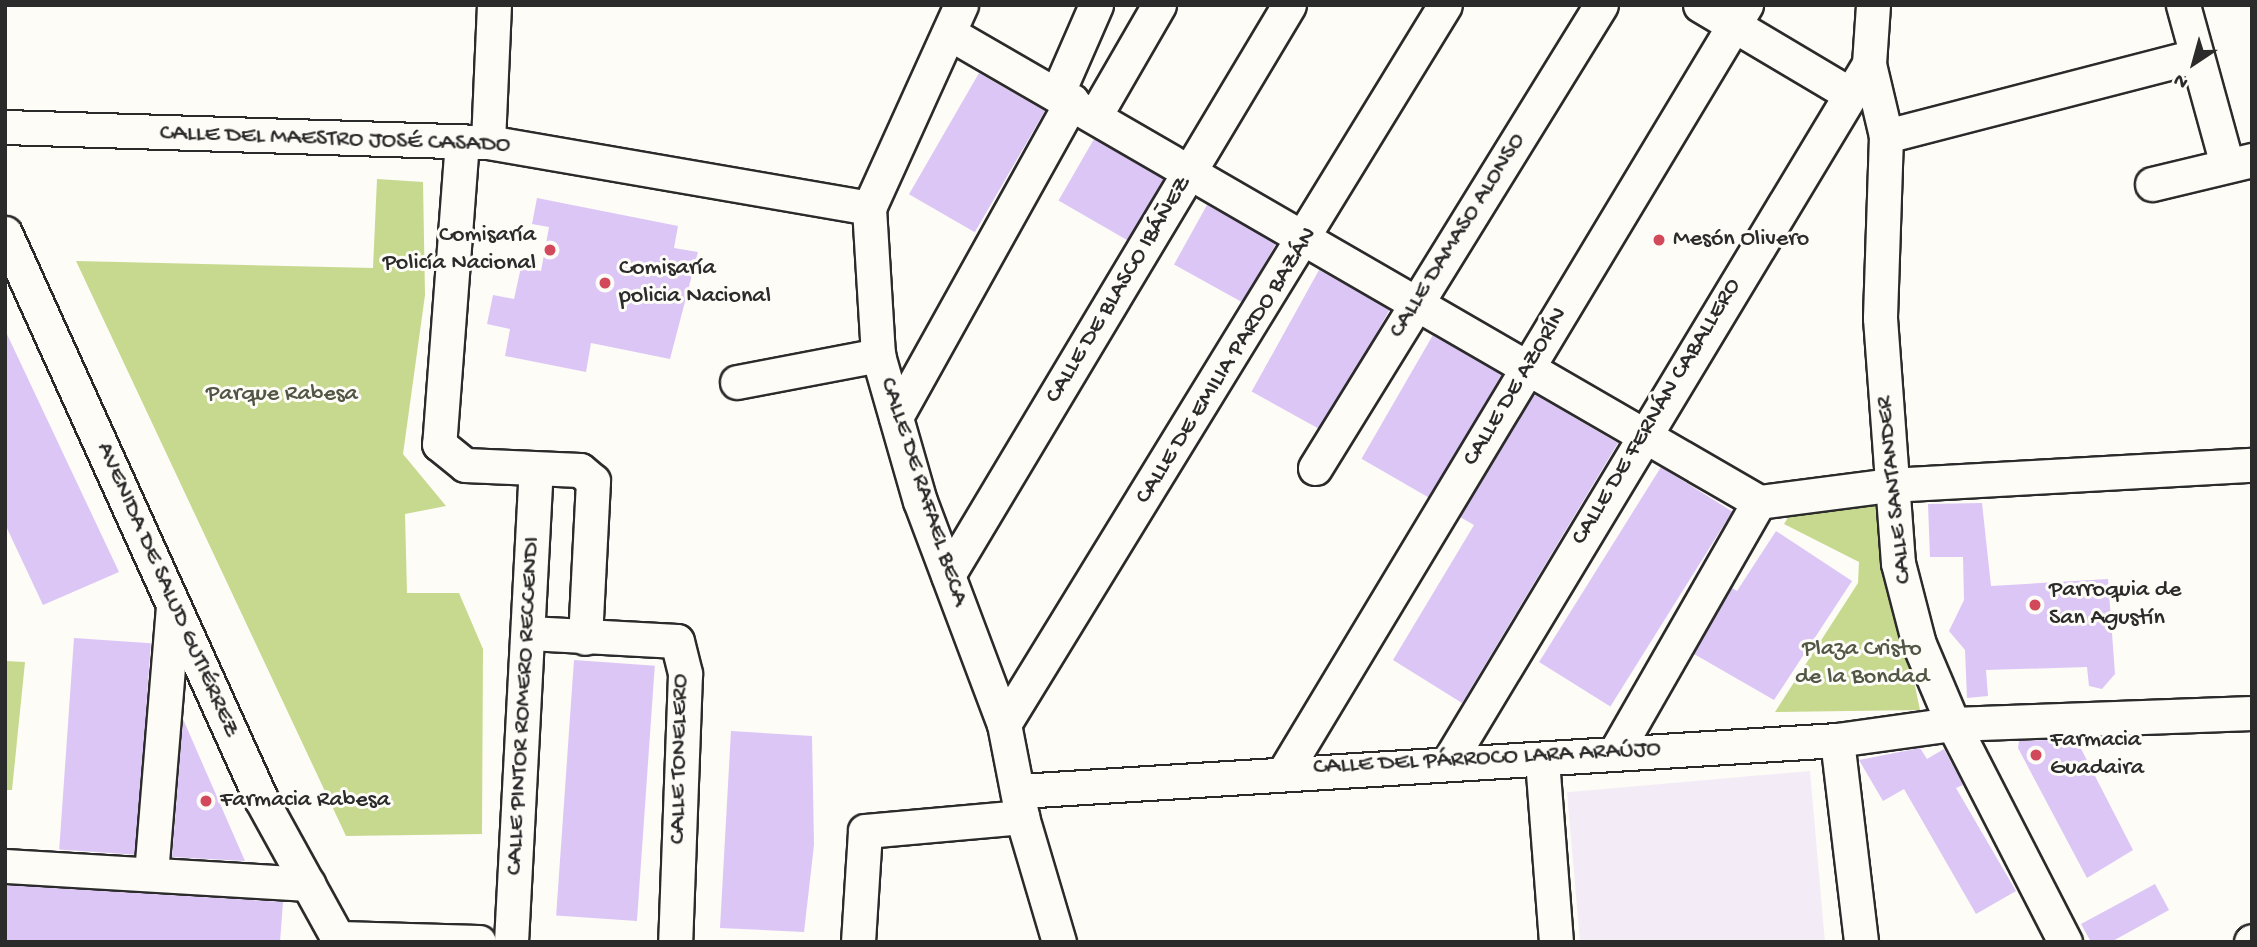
<!DOCTYPE html>
<meta charset="utf-8">
<style>
body{margin:0}
#map{position:relative;width:2257px;height:947px;overflow:hidden;background:#fdfcf7;font-family:"Gochi Hand",sans-serif}
div>[style]{position:absolute}
[style*='--x']{left:calc(var(--x)*1px);top:calc(var(--y)*1px);width:calc(var(--w)*1px);rotate:calc(var(--a)*1deg)}
.built>*{inset:0;background:#f3ecf7;transform-origin:0 0}
.green>*{inset:0;background:#c7d98e}
.building>*{inset:0;background:#dcc6f6;transform-origin:0 0}
.roads{filter:drop-shadow(2px 0 #2b2b2b) drop-shadow(-2px 0 #2b2b2b) drop-shadow(0 2px #2b2b2b) drop-shadow(0 -2px #2b2b2b)}
.minor>*{height:33px;margin:-16.5px;padding:0 16.5px;transform-origin:16.5px;border-radius:16.5px;background:#fdfcf7}
.dots>*{width:19px;height:19px;translate:-50% -50%;box-sizing:border-box;border:4px solid #fdfcf7;border-radius:50%}
span{translate:-50% -50%;white-space:nowrap;text-align:center;line-height:1.15;-webkit-text-stroke:6px #fdfcf7;paint-order:stroke}
.street-label{font-size:24px;color:#2b2b2b}
.poi-label{font-size:24px;color:#2b2b2b}
.right{translate:-100% -50%;text-align:right}
.left{translate:0 -50%;text-align:left}
.park-label{font-size:24px;color:#525644}
.frame{position:absolute;inset:0;border:7px solid #2b2b2b;pointer-events:none}
.north{position:absolute;left:2159px;top:28px;width:70px;height:70px;-webkit-text-stroke:5px #fdfcf7;paint-order:stroke;rotate:216deg;font-size:19px;font-weight:700;line-height:28px;text-align:center;color:#2b2b2b}
.north::after{content:'';display:block;margin:auto;width:24px;height:32px;background:#2b2b2b;clip-path:polygon(50% 0,100% 100%,50% 72%,0 100%)}
</style>
<div id="map">
<div class="built">
<i style="left:1810px;top:771px;width:172px;height:244px;rotate:85deg"></i>
</div>
<div class="green">
<i style="clip-path:polygon(377px 179px,423px 182px,425px 295px,403px 454px,446px 506px,405px 514px,407px 593px,459px 593px,483px 649px,482px 834px,346px 836px,76px 261px,373px 268px)"></i>
<i style="clip-path:polygon(1877px 504px,1920px 710px,1775px 712px,1858px 583px,1859px 562px,1784px 524px,1795px 506px)"></i>
<i style="clip-path:polygon(5px 661px,25px 662px,12px 790px,5px 790px)"></i>
</div>
<div class="building">
<i style="left:979px;top:73px;width:76px;height:140px;rotate:30deg"></i>
<i style="left:1094px;top:139px;width:80px;height:71px;rotate:30deg"></i>
<i style="clip-path:polygon(537px 198px,678px 226px,674px 248px,698px 252px,670px 359px,591px 343px,586px 372px,505px 356px,510px 329px,487px 324px,493px 295px,514px 299px,521px 267px,541px 271px,549px 227px,532px 224px)"></i>
<i style="left:1207px;top:205px;width:79px;height:68px;rotate:29deg"></i>
<i style="left:1319px;top:270px;width:81px;height:139px;rotate:29deg"></i>
<i style="clip-path:polygon(5px 330px,119px 572px,43px 605px,5px 524px)"></i>
<i style="left:1433px;top:335px;width:79px;height:143px;rotate:30deg"></i>
<i style="clip-path:polygon(1534px 394px,1618px 443px,1462px 703px,1393px 660px,1474px 525px,1460px 517px)"></i>
<i style="left:1661px;top:467px;width:84px;height:230px;rotate:32deg"></i>
<i style="clip-path:polygon(1982px 503px,1991px 586px,2108px 579px,2115px 674px,2102px 689px,2089px 686px,2087px 667px,1986px 670px,1988px 696px,1967px 698px,1965px 650px,1949px 631px,1964px 600px,1963px 557px,1930px 557px,1928px 504px)"></i>
<i style="clip-path:polygon(1776px 531px,1852px 581px,1774px 700px,1694px 654px,1732px 588px,1737px 591px)"></i>
<i style="left:74px;top:638px;width:77px;height:212px;rotate:4deg"></i>
<i style="left:574px;top:660px;width:81px;height:256px;rotate:4deg"></i>
<i style="clip-path:polygon(183px 719px,245px 861px,172px 857px)"></i>
<i style="clip-path:polygon(731px 731px,812px 736px,814px 845px,804px 932px,720px 928px)"></i>
<i style="clip-path:polygon(2076px 739px,2133px 850px,2087px 878px,2018px 748px,2019px 741px)"></i>
<i style="clip-path:polygon(1920px 748px,1927px 759px,1944px 749px,1963px 785px,1956px 788px,2016px 891px,1976px 914px,1904px 789px,1883px 801px,1859px 760px)"></i>
<i style="clip-path:polygon(2155px 884px,2169px 910px,2111px 942px,2091px 942px,2081px 924px)"></i>
<i style="clip-path:polygon(5px 885px,283px 902px,280px 942px,5px 942px)"></i>
</div>
<div class="roads">
<div class="minor">
<i style="--x:961;--y:5;--w:223;--a:114.4"></i>
<i style="--x:869;--y:208;--w:147;--a:86.5"></i>
<i style="--x:878;--y:355;--w:152;--a:74"></i>
<i style="--x:920;--y:501;--w:238;--a:69.4"></i>
<i style="--x:1004;--y:724;--w:95;--a:79"></i>
<i style="--x:1022;--y:817;--w:130;--a:73.5"></i>
<i style="--x:1700;--y:5;--w:174;--a:30.7"></i>
<i style="--x:1873;--y:5;--w:59;--a:93.9"></i>
<i style="--x:1869;--y:64;--w:74;--a:76.7"></i>
<i style="--x:1886;--y:136;--w:182;--a:91.9"></i>
<i style="--x:1880;--y:318;--w:246;--a:85.8"></i>
<i style="--x:1898;--y:563;--w:84;--a:75.5"></i>
<i style="--x:1919;--y:644;--w:87;--a:67"></i>
<i style="--x:1953;--y:724;--w:245;--a:62.8"></i>
<i style="--x:2183;--y:5;--w:166;--a:74.6"></i>
<i style="--x:949;--y:33;--w:936;--a:30.07"></i>
<i style="--x:1759;--y:502;--w:132;--a:-7.4"></i>
<i style="--x:1890;--y:485;--w:363;--a:-3.2"></i>
<i style="--x:1058;--y:92;--w:95;--a:-66.4"></i>
<i style="--x:1096;--y:114;--w:126;--a:-60"></i>
<i style="--x:5;--y:127;--w:483;--a:1.8"></i>
<i style="--x:488;--y:142;--w:387;--a:9.8"></i>
<i style="--x:1886;--y:136;--w:320;--a:-14.5"></i>
<i style="--x:462;--y:141;--w:304;--a:94.3"></i>
<i style="--x:439;--y:444;--w:33;--a:39"></i>
<i style="--x:465;--y:465;--w:115;--a:2.5"></i>
<i style="--x:580;--y:470;--w:17;--a:40"></i>
<i style="--x:593;--y:481;--w:157;--a:92.9"></i>
<i style="--x:488;--y:142;--w:137;--a:-87.5"></i>
<i style="--x:2152;--y:184;--w:103;--a:-13.5"></i>
<i style="--x:5;--y:233;--w:621;--a:65.66"></i>
<i style="--x:261;--y:799;--w:163;--a:61.1"></i>
<i style="--x:737;--y:382;--w:144;--a:-10.8"></i>
<i style="--x:896;--y:417;--w:362;--a:-60.9"></i>
<i style="--x:1315;--y:468;--w:544;--a:-58.3"></i>
<i style="--x:948;--y:575;--w:664;--a:-59.11"></i>
<i style="--x:529;--y:633;--w:148;--a:3.1"></i>
<i style="--x:677;--y:641;--w:34;--a:76"></i>
<i style="--x:685;--y:674;--w:268;--a:92.1"></i>
<i style="--x:1004;--y:724;--w:843;--a:-58.48"></i>
<i style="--x:1837;--y:740;--w:203;--a:83.2"></i>
<i style="--x:1615;--y:753;--w:289;--a:-60.2"></i>
<i style="--x:1542;--y:760;--w:183;--a:85.6"></i>
<i style="--x:1449;--y:761;--w:814;--a:-58.93"></i>
<i style="--x:1286;--y:769;--w:892;--a:-58.95"></i>
<i style="--x:1020;--y:791;--w:819;--a:-3.57"></i>
<i style="--x:1837;--y:740;--w:117;--a:-7.9"></i>
<i style="--x:1953;--y:724;--w:299;--a:-2.1"></i>
<i style="--x:5;--y:866;--w:304;--a:3.4"></i>
<i style="--x:151;--y:874;--w:267;--a:-85.3"></i>
<i style="--x:339;--y:938;--w:140;--a:1.6"></i>
<i style="--x:511;--y:942;--w:472;--a:-87"></i>
<i style="--x:858;--y:942;--w:111;--a:-86.4"></i>
<i style="--x:865;--y:831;--w:158;--a:-5.1"></i>
<i style="--x:2251;--y:942;--w:1;--a:-45"></i>
</div>
</div>
<div class="dots">
<i style="left:1659px;top:240px;background:#d1495b"></i>
<i style="left:550px;top:250px;background:#d1495b"></i>
<i style="left:605px;top:283px;background:#d1495b"></i>
<i style="left:2035px;top:605px;background:#d1495b"></i>
<i style="left:2036px;top:755px;background:#d1495b"></i>
<i style="left:206px;top:801px;background:#d1495b"></i>
</div>
<div class="street-label">
<span style="left:335px;top:140px;rotate:2deg">CALLE DEL MAESTRO JOSÉ CASADO</span>
<span style="left:1458px;top:236px;rotate:-58deg">CALLE DAMASO ALONSO</span>
<span style="left:1119px;top:290px;rotate:-59deg">CALLE DE BLASCO IBÁÑEZ</span>
<span style="left:1227px;top:366px;rotate:-58deg">CALLE DE EMILIA PARDO BAZÁN</span>
<span style="left:1516px;top:387px;rotate:-59deg">CALLE DE AZORÍN</span>
<span style="left:1657px;top:412px;rotate:-59deg">CALLE DE FERNÁN CABALLERO</span>
<span style="left:1895px;top:490px;rotate:-96deg">CALLE SANTANDER</span>
<span style="left:923px;top:492px;rotate:72deg">CALLE DE RAFAEL BECA</span>
<span style="left:167px;top:590px;rotate:66deg">AVENIDA DE SALUD GUTIÉRREZ</span>
<span style="left:524px;top:706px;rotate:-87deg">CALLE PINTOR ROMERO RECCENDI</span>
<span style="left:680px;top:759px;rotate:-89deg">CALLE TONELERO</span>
<span style="left:1487px;top:759px;rotate:-3deg">CALLE DEL PÁRROCO LARA ARAÚJO</span>
</div>
<div class="poi-label">
<span class="right" style="left:536px;top:250px">Comisaría<br>Policía Nacional</span>
<span class="left" style="left:1673px;top:240px">Mesón Olivero</span>
<span class="left" style="left:619px;top:283px">Comisaría<br>policia Nacional</span>
<span class="left" style="left:2049px;top:605px">Parroquia de<br>San Agustín</span>
<span class="left" style="left:2050px;top:755px">Farmacia<br>Guadaira</span>
<span class="left" style="left:220px;top:801px">Farmacia Rabesa</span>
</div>
<div class="park-label">
<span style="left:282px;top:395px">Parque Rabesa</span>
<span style="left:1862px;top:664px">Plaza Cristo<br>de la Bondad</span>
</div>
<div class="frame"></div>
<div class="north">N</div>
</div>
